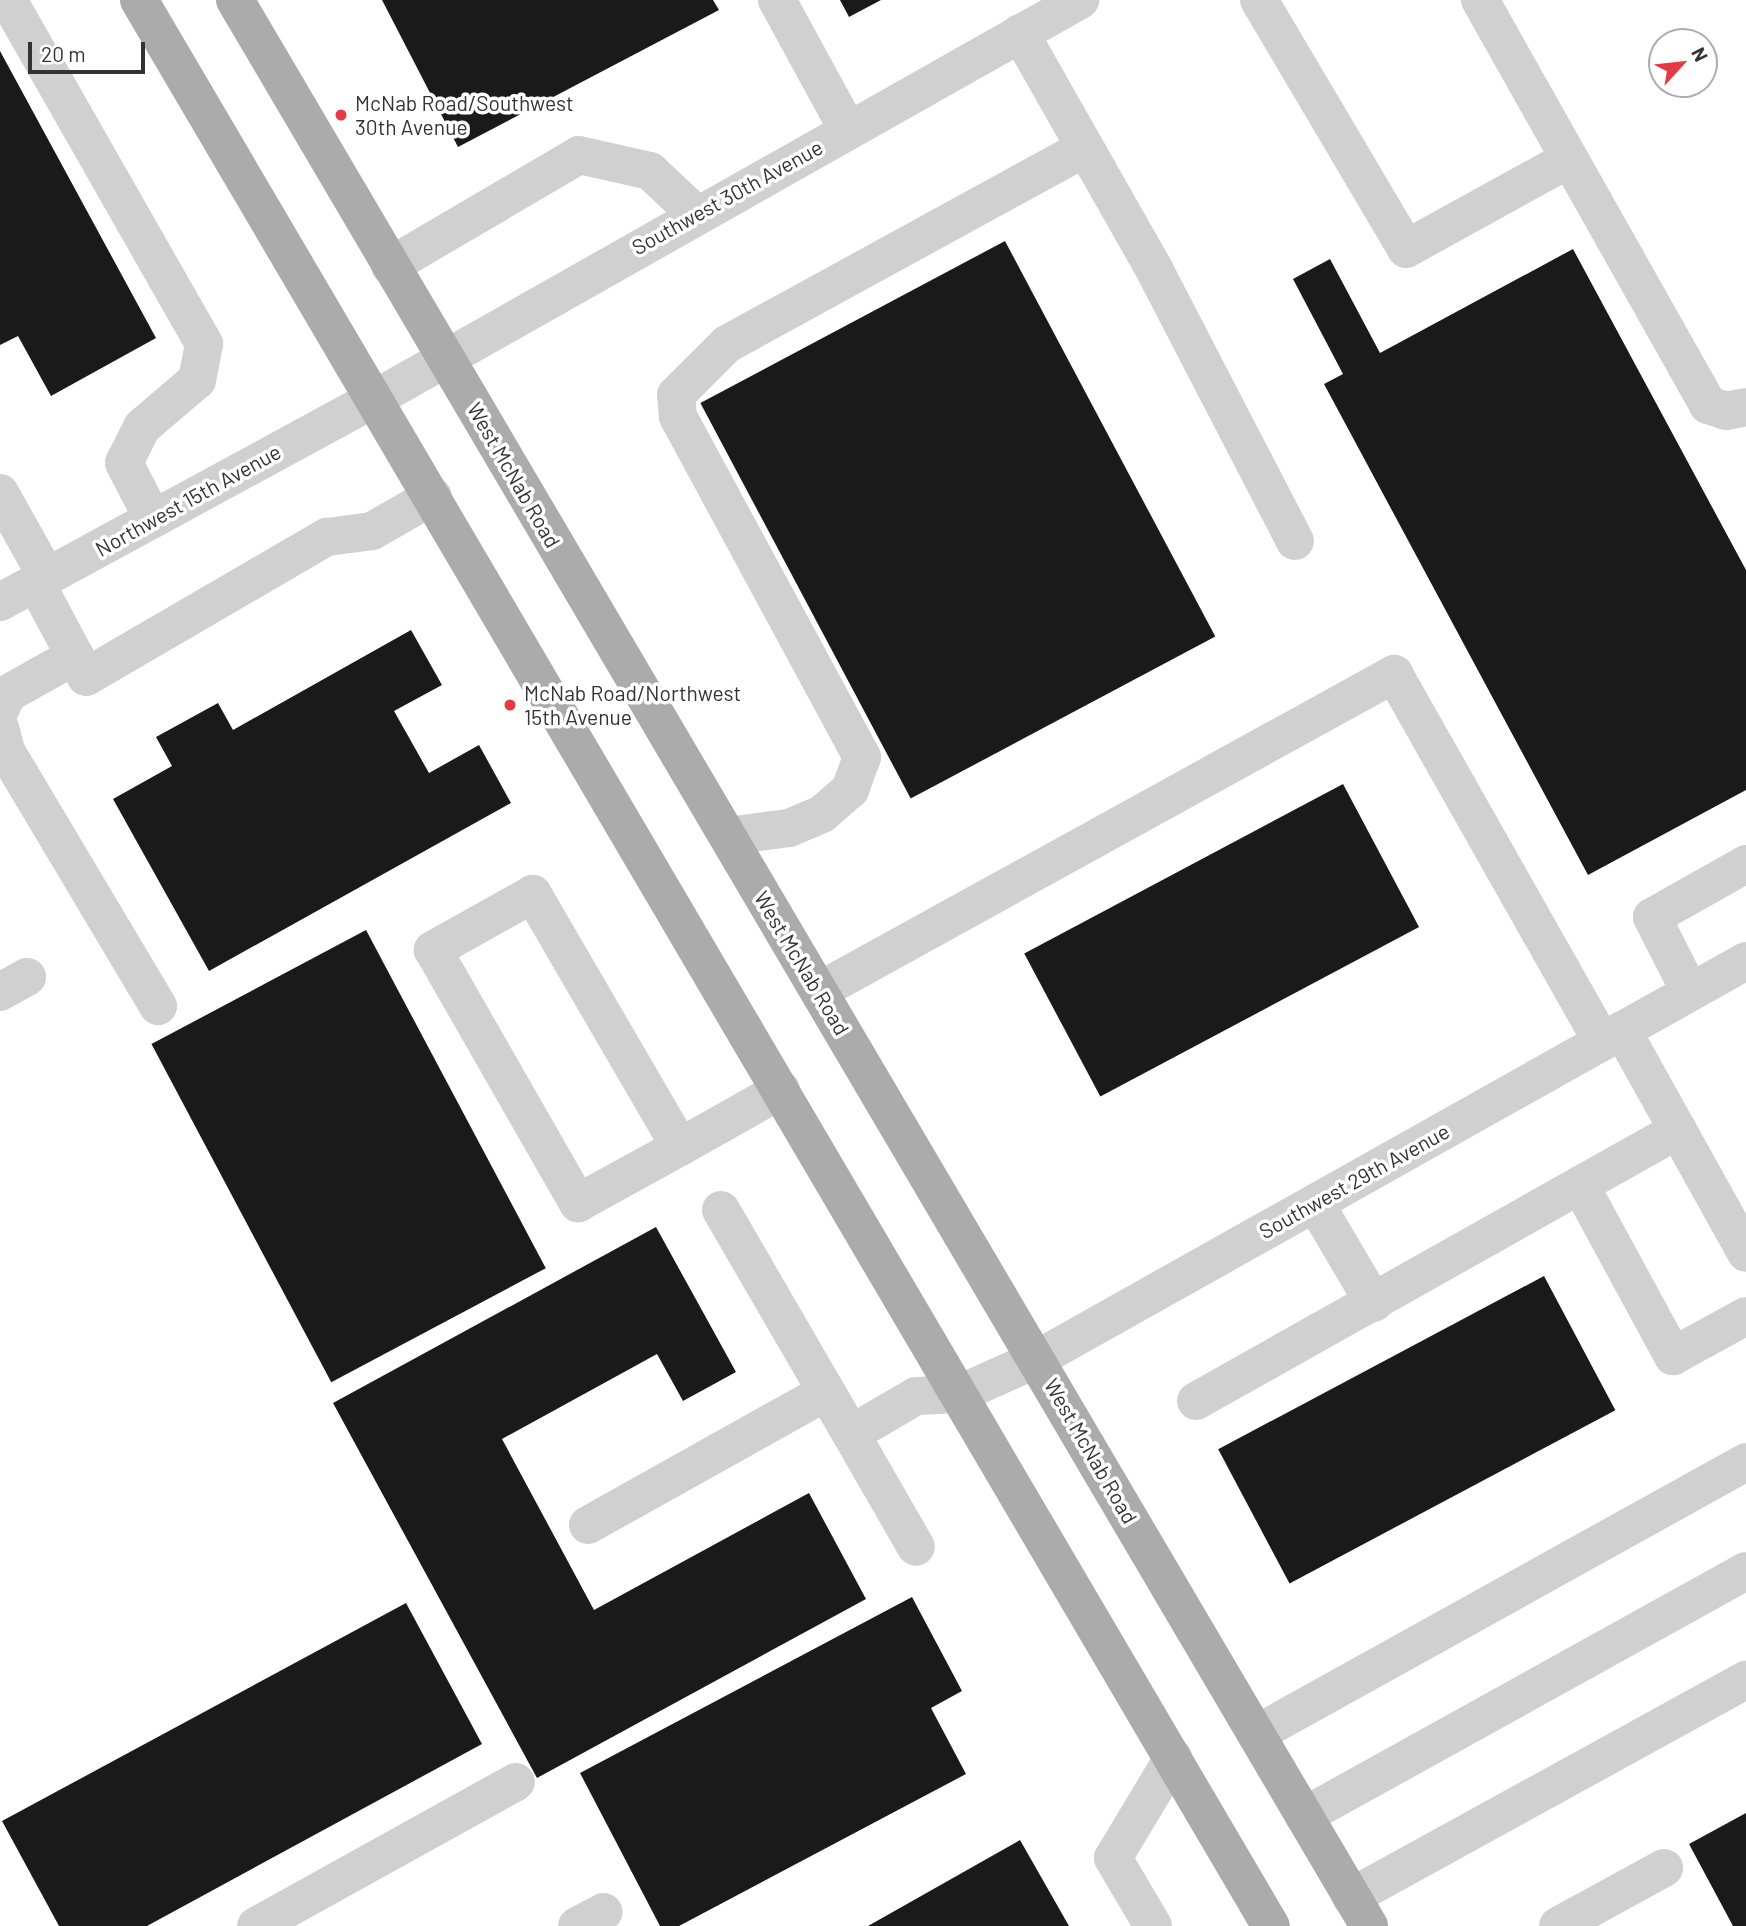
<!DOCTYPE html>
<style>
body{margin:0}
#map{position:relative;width:1746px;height:1926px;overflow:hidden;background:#fff;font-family:Barlow,sans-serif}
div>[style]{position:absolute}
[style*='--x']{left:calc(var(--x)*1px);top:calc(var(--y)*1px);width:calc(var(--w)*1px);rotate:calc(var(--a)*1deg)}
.building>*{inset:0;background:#1a1a1a;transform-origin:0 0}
.minor>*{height:38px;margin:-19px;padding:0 19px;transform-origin:19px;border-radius:19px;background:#d0d0d0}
.major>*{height:38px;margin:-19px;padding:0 19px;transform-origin:19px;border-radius:19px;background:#ababab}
.dots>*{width:19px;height:19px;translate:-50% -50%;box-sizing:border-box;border:4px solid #fff;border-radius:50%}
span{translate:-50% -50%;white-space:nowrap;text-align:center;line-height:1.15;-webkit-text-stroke:7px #fff;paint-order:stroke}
.poi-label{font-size:21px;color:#333}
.left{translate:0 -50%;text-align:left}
.street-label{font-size:21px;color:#333}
.north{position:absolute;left:1648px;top:28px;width:70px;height:70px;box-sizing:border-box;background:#fff;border:2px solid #adadad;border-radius:50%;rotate:63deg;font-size:19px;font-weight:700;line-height:28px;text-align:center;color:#333}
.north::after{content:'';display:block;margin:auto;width:24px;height:32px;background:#e63946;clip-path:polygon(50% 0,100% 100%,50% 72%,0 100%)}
.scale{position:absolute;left:28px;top:42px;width:117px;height:32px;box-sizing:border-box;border:4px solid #333;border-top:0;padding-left:9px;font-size:21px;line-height:24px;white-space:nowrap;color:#333;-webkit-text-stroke:5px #fff;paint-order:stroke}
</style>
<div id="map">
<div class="building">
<i style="clip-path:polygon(382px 0,713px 0,719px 10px,458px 147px)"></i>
<i style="clip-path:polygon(840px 0,881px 0,849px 17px)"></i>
<i style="clip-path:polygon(0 51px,156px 338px,51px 396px,18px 336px,0 345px)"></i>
<i style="left:1005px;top:241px;width:448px;height:345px;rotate:62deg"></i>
<i style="clip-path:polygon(1573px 249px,1746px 570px,1746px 790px,1588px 875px,1324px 384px,1343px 374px,1293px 279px,1330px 259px,1380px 353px)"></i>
<i style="clip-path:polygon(411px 630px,442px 685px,394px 711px,429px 773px,479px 745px,511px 803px,209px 971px,113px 799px,172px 766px,156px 737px,218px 703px,233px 730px)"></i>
<i style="left:1343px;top:784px;width:162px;height:361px;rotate:62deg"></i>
<i style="left:366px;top:930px;width:383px;height:243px;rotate:62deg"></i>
<i style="clip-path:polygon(656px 1227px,736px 1372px,683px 1401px,657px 1354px,502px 1439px,594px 1610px,809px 1493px,866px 1599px,537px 1778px,333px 1403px)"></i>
<i style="left:1544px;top:1276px;width:152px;height:369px;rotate:62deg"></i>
<i style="clip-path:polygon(912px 1597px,962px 1691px,931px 1708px,966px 1774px,679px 1926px,660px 1926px,580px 1773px)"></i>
<i style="clip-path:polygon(406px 1603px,482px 1744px,147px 1926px,59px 1926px,2px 1821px)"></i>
<i style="clip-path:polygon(1746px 1813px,1746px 1926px,1733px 1926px,1689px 1844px)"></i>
<i style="clip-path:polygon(1020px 1840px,1069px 1926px,868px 1926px)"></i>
</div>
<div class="minor">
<i style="--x:8;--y:0;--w:396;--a:60.3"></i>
<i style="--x:204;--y:344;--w:37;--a:101"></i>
<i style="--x:197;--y:380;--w:72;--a:139.5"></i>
<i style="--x:142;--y:427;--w:40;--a:116.6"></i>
<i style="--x:124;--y:463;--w:63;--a:62.6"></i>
<i style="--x:777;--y:0;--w:148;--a:61.4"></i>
<i style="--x:1259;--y:0;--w:289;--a:59.4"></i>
<i style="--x:1406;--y:249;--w:186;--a:-28.9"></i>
<i style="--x:1480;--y:0;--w:465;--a:60.6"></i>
<i style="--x:1708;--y:405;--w:19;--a:18"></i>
<i style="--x:1726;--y:411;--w:20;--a:-11"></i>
<i style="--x:1020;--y:33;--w:274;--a:60.4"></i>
<i style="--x:1155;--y:271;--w:304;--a:62.6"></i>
<i style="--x:390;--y:266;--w:219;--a:-30.4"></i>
<i style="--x:579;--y:155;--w:73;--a:12.7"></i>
<i style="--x:650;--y:171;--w:63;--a:43.1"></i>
<i style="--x:0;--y:493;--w:96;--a:60.8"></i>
<i style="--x:36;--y:583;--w:106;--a:62"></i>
<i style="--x:86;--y:677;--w:279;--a:-30.2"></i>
<i style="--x:327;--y:537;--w:45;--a:-7.6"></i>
<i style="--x:372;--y:531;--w:70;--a:-29.8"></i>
<i style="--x:0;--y:602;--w:428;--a:-28.5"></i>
<i style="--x:376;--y:398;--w:809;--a:-29.48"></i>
<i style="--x:0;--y:710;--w:17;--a:-66"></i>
<i style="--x:7;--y:694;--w:78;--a:-29.2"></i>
<i style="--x:0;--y:728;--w:24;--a:75"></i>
<i style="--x:6;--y:751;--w:297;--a:59.2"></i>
<i style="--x:728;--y:836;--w:62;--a:-7.5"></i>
<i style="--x:789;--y:828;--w:36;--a:-23"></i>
<i style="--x:822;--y:814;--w:37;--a:-41"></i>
<i style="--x:850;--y:790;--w:35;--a:-70"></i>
<i style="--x:862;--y:757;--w:387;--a:-118.4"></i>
<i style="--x:678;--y:417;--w:22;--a:-95"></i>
<i style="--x:676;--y:395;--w:72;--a:-45"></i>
<i style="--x:727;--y:344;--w:408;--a:-28.7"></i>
<i style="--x:819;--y:991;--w:657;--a:-28.87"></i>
<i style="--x:1394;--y:674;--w:423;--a:60.5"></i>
<i style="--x:0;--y:992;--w:31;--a:-29"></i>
<i style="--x:1690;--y:992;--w:84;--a:-116.9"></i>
<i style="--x:1652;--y:917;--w:108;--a:-29.4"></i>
<i style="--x:1622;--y:1030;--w:255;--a:60.9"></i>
<i style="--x:680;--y:1147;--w:293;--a:-120.2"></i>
<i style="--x:533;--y:894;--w:115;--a:150.8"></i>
<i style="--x:433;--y:950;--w:292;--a:60.2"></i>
<i style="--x:578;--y:1203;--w:116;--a:-28.8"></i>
<i style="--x:680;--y:1147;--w:116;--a:-29.4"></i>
<i style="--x:1580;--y:1185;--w:195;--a:61.5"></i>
<i style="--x:1673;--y:1356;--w:83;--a:-28.7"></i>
<i style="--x:1315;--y:1203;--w:116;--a:59.5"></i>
<i style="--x:721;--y:1210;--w:259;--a:59.9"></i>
<i style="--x:851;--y:1434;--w:75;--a:-30.3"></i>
<i style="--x:916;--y:1396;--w:43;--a:-2.7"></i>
<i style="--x:959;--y:1394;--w:85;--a:-24.2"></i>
<i style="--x:1037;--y:1359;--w:813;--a:-29.31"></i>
<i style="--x:1196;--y:1401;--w:553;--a:-29.35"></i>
<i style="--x:851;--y:1434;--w:130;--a:60.1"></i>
<i style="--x:588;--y:1525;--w:273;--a:-29.2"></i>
<i style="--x:1256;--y:1734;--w:560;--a:-29.03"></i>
<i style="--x:1304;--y:1816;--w:505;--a:-29"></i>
<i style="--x:1351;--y:1897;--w:451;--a:-28.8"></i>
<i style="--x:256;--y:1926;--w:297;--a:-29"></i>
<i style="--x:577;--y:1926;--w:30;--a:-28"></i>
<i style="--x:1153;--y:1926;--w:79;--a:-120.5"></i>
<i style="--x:1113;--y:1858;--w:117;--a:-59"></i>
<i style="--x:1558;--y:1926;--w:121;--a:-28.7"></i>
</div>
<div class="major">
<i style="--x:139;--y:0;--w:2234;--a:59.56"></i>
<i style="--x:235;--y:0;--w:2235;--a:59.51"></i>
</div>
<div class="dots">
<i style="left:341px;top:115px;background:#e63946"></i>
<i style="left:510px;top:705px;background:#e63946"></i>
</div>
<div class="poi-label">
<span class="left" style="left:355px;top:115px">McNab Road/Southwest<br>30th Avenue</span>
<span class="left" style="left:524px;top:705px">McNab Road/Northwest<br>15th Avenue</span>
</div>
<div class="street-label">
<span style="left:727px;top:197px;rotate:-29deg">Southwest 30th Avenue</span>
<span style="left:514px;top:475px;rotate:60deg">West McNab Road</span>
<span style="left:188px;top:500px;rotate:-29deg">Northwest 15th Avenue</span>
<span style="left:802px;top:963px;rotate:59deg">West McNab Road</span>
<span style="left:1354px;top:1181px;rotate:-29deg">Southwest 29th Avenue</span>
<span style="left:1091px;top:1451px;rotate:60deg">West McNab Road</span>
</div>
<div class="north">N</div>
<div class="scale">20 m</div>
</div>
